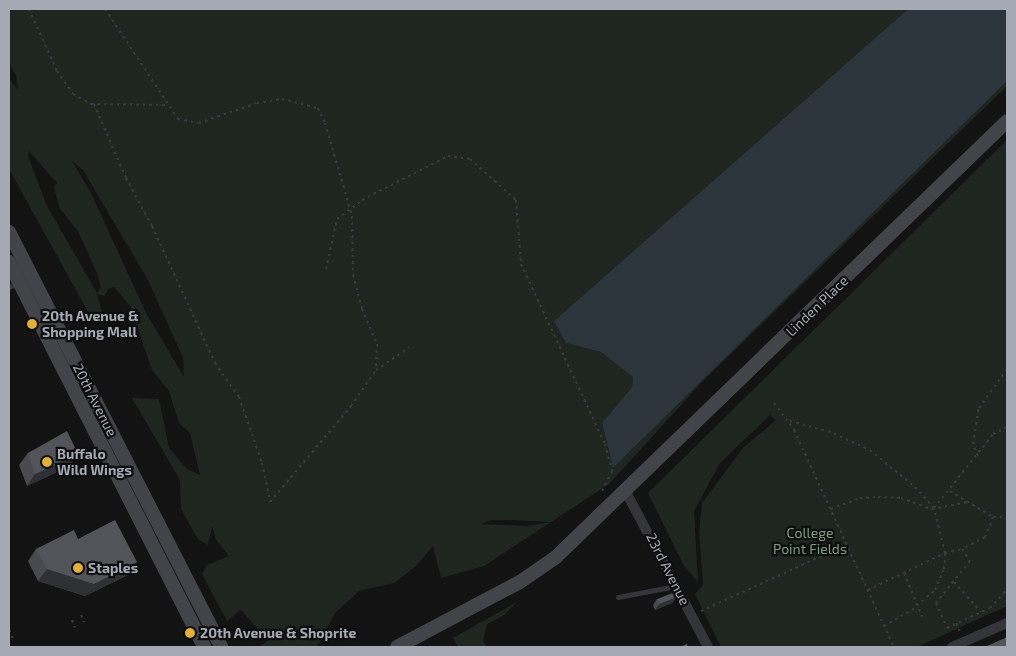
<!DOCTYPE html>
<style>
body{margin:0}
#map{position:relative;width:1016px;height:656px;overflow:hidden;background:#131314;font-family:"Exo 2",sans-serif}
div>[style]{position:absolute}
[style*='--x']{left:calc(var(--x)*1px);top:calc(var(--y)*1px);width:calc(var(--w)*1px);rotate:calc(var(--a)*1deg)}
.green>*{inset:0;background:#1f2620}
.water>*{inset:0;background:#2d353c}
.path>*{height:2px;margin-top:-1px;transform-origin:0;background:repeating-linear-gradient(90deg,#3a3b40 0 2.5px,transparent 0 6.5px)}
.lane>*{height:5px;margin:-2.5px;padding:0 2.5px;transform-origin:2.5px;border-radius:2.5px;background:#343539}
.street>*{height:10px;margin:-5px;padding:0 5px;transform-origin:5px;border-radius:5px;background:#343539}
.secondary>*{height:14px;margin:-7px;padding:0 7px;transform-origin:7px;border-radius:7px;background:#424449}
.wall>*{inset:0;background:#494a4f}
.shaded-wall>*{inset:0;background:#2f3033}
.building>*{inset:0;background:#535459;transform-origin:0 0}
.dots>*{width:14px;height:14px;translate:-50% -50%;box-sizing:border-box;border:2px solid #0e0e0f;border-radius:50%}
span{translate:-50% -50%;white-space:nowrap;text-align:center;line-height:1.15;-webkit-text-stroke:4.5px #0e0e0f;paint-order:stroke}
.street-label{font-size:14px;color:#a5a9b3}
.poi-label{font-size:14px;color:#a5a9b3;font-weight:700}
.left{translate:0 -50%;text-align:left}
.park-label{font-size:14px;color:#7e9d81}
.frame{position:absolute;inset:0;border:10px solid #a5a9b3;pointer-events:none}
</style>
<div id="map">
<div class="green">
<i style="clip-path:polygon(evenodd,9px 9px,908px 9px,554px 321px,566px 343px,601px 352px,633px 377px,632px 387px,602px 423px,613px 468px,1007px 81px,1007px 86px,702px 382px,609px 484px,484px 566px,441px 578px,433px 546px,416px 566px,394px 583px,359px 591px,335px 613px,317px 647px,259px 647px,268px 640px,241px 610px,227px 621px,202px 574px,207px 565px,229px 556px,216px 540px,212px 526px,208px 545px,198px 539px,181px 509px,180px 480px,132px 398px,159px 399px,169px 448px,187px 469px,200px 475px,190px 433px,179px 423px,169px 391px,152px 370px,130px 306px,114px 287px,108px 289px,105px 296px,97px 294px,104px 320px,88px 312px,9px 169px,9px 79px,18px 90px,16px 75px,9px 63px,9px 9px,29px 151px,57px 183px,54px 187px,60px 209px,78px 231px,97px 273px,101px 287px,97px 293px,47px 206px,28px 156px,29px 151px,9px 9px,72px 161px,83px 170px,148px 280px,183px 358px,184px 377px,146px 313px,91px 193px,72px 161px,9px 9px,492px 520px,513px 520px,551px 522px,528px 526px,480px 524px,492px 520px)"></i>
<i style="clip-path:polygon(1007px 140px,1007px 606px,917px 647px,721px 647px,695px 594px,703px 585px,699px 532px,702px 503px,743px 448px,776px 420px,770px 415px,720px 463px,694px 511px,698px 582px,684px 566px,648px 493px)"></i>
<i style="clip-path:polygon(517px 602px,504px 615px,487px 624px,483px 641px,487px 647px,458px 647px,453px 638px)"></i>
</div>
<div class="water">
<i style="clip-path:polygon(908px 9px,1007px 9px,1007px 81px,613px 468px,602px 423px,632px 387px,633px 377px,601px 352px,566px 343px,554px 321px)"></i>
</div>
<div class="path">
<i style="--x:29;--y:9;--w:68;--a:65.7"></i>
<i style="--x:57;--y:71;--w:28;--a:55"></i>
<i style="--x:73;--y:94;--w:21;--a:29"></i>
<i style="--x:91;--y:104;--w:77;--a:0.7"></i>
<i style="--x:105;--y:9;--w:132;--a:56.4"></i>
<i style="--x:178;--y:119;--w:21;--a:11"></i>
<i style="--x:199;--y:123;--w:61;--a:-19"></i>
<i style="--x:257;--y:103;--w:25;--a:-9"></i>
<i style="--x:282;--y:99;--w:37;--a:14"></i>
<i style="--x:318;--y:108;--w:17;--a:65"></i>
<i style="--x:325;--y:123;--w:97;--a:73.8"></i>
<i style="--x:352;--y:216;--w:59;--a:89"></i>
<i style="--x:353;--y:275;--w:35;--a:75"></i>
<i style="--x:362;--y:309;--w:38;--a:67"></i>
<i style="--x:377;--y:344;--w:26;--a:92"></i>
<i style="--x:94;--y:104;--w:81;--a:66.6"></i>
<i style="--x:126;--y:178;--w:55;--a:61.6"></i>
<i style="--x:152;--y:226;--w:151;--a:65.3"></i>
<i style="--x:215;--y:363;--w:42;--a:54.8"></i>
<i style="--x:239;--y:397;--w:70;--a:70.8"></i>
<i style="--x:262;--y:463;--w:40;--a:78"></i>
<i style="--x:270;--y:502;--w:126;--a:-49.8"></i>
<i style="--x:351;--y:406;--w:44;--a:-55.2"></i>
<i style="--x:376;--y:370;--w:40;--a:-34"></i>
<i style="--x:326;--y:269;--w:51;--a:-77.6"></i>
<i style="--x:337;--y:219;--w:31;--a:-37"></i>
<i style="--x:362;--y:200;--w:97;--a:-27.1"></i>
<i style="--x:448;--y:156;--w:22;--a:8"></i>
<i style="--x:470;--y:159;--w:62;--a:41.7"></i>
<i style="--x:516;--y:200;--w:64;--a:85.5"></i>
<i style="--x:521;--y:264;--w:199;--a:65"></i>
<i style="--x:605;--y:444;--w:28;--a:75"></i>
<i style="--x:612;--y:471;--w:25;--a:116"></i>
<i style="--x:774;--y:403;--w:34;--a:53"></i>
<i style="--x:794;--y:430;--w:239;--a:65.3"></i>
<i style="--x:790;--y:421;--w:39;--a:15"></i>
<i style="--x:828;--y:431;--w:46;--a:24.3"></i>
<i style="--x:870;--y:450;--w:58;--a:39.4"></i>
<i style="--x:915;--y:487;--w:28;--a:48"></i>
<i style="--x:978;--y:456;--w:13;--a:-113"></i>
<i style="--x:973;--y:444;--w:36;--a:-81"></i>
<i style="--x:979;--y:408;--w:48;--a:-54.3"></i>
<i style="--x:950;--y:491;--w:50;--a:31.2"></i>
<i style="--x:993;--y:517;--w:14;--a:0"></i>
<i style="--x:831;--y:509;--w:31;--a:-21"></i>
<i style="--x:860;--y:498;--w:18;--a:-3"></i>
<i style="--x:878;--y:497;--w:23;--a:2"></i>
<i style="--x:901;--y:498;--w:33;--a:20"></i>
<i style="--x:932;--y:509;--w:38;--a:-11"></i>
<i style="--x:993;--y:517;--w:22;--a:112"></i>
<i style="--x:985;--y:537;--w:26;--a:152"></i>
<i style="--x:962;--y:549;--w:14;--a:56"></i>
<i style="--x:970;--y:561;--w:54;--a:129"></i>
<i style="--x:936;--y:603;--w:27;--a:66"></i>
<i style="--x:947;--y:628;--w:47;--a:-24.9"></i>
<i style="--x:990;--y:608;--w:25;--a:-47"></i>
<i style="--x:904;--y:573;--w:47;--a:67.3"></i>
<i style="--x:954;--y:582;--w:40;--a:48"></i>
<i style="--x:868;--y:590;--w:85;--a:-25.7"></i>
<i style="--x:945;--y:553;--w:17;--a:-13"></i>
<i style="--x:701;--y:611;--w:159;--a:-24.5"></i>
<i style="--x:81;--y:615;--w:8;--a:67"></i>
<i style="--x:72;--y:620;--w:8;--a:67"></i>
<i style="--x:956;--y:623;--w:10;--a:66"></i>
<i style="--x:884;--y:626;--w:32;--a:-30"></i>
<i style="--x:912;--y:610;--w:30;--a:-41"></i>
<i style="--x:935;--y:590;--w:23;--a:-67"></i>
<i style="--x:944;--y:569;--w:16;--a:-86"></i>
<i style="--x:945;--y:553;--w:46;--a:-103.7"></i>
<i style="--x:934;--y:508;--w:95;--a:-51.4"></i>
<i style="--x:993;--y:434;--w:16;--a:-27"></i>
<i style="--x:9;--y:630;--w:10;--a:66"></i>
</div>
<div class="lane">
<i style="--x:9;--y:287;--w:9;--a:-27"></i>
<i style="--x:618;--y:597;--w:59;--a:-10.7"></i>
</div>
<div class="street">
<i style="--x:626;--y:492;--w:175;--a:62.1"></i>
<i style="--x:952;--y:647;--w:60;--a:-23.6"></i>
</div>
<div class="secondary">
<i style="--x:9;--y:232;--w:466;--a:62.9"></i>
<i style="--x:9;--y:262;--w:432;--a:63.1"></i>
<i style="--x:397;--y:647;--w:139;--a:-27.9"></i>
<i style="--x:520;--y:582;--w:44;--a:-34.8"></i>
<i style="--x:556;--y:557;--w:627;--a:-44.03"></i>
</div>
<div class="wall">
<i style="clip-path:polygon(28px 453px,78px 454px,70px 466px,27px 486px,19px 465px)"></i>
<i style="clip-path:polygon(78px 539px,128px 575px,85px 596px,38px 581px,28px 561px,36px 549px)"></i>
<i style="clip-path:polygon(677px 597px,672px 603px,655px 610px,653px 605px,657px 599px)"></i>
</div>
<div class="shaded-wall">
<i style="clip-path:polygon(78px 454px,70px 466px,27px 486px,35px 474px)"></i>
<i style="clip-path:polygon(137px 562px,128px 575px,85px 596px,38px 581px,47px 569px)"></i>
<i style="clip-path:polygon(677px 597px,672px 603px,655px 610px,659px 604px)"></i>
</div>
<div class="building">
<i style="clip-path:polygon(67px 431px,78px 454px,35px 474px,28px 453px)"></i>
<i style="clip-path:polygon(115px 520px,137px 562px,94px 584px,47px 569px,36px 549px,74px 530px,78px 539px)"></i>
<i style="left:675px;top:592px;width:5px;height:19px;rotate:68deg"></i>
<i style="clip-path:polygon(1007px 637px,1007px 647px,985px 647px)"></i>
<i style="clip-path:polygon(687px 644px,688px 647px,680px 647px)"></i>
</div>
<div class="dots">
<i style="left:32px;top:324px;background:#e2af3d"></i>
<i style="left:47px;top:462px;background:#e2af3d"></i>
<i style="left:78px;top:568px;background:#e2af3d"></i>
<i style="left:190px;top:633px;background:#e2af3d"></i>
</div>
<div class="street-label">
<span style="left:817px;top:306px;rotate:-44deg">Linden Place</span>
<span style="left:95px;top:400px;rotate:63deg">20th Avenue</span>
<span style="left:668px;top:569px;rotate:63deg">23rd Avenue</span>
</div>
<div class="poi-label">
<span class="left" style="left:42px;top:324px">20th Avenue &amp;<br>Shopping Mall</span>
<span class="left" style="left:57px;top:462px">Buffalo<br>Wild Wings</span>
<span class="left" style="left:88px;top:568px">Staples</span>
<span class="left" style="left:200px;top:633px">20th Avenue &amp; Shoprite</span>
</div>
<div class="park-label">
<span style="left:810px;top:541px">College<br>Point Fields</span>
</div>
<div class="frame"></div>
</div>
